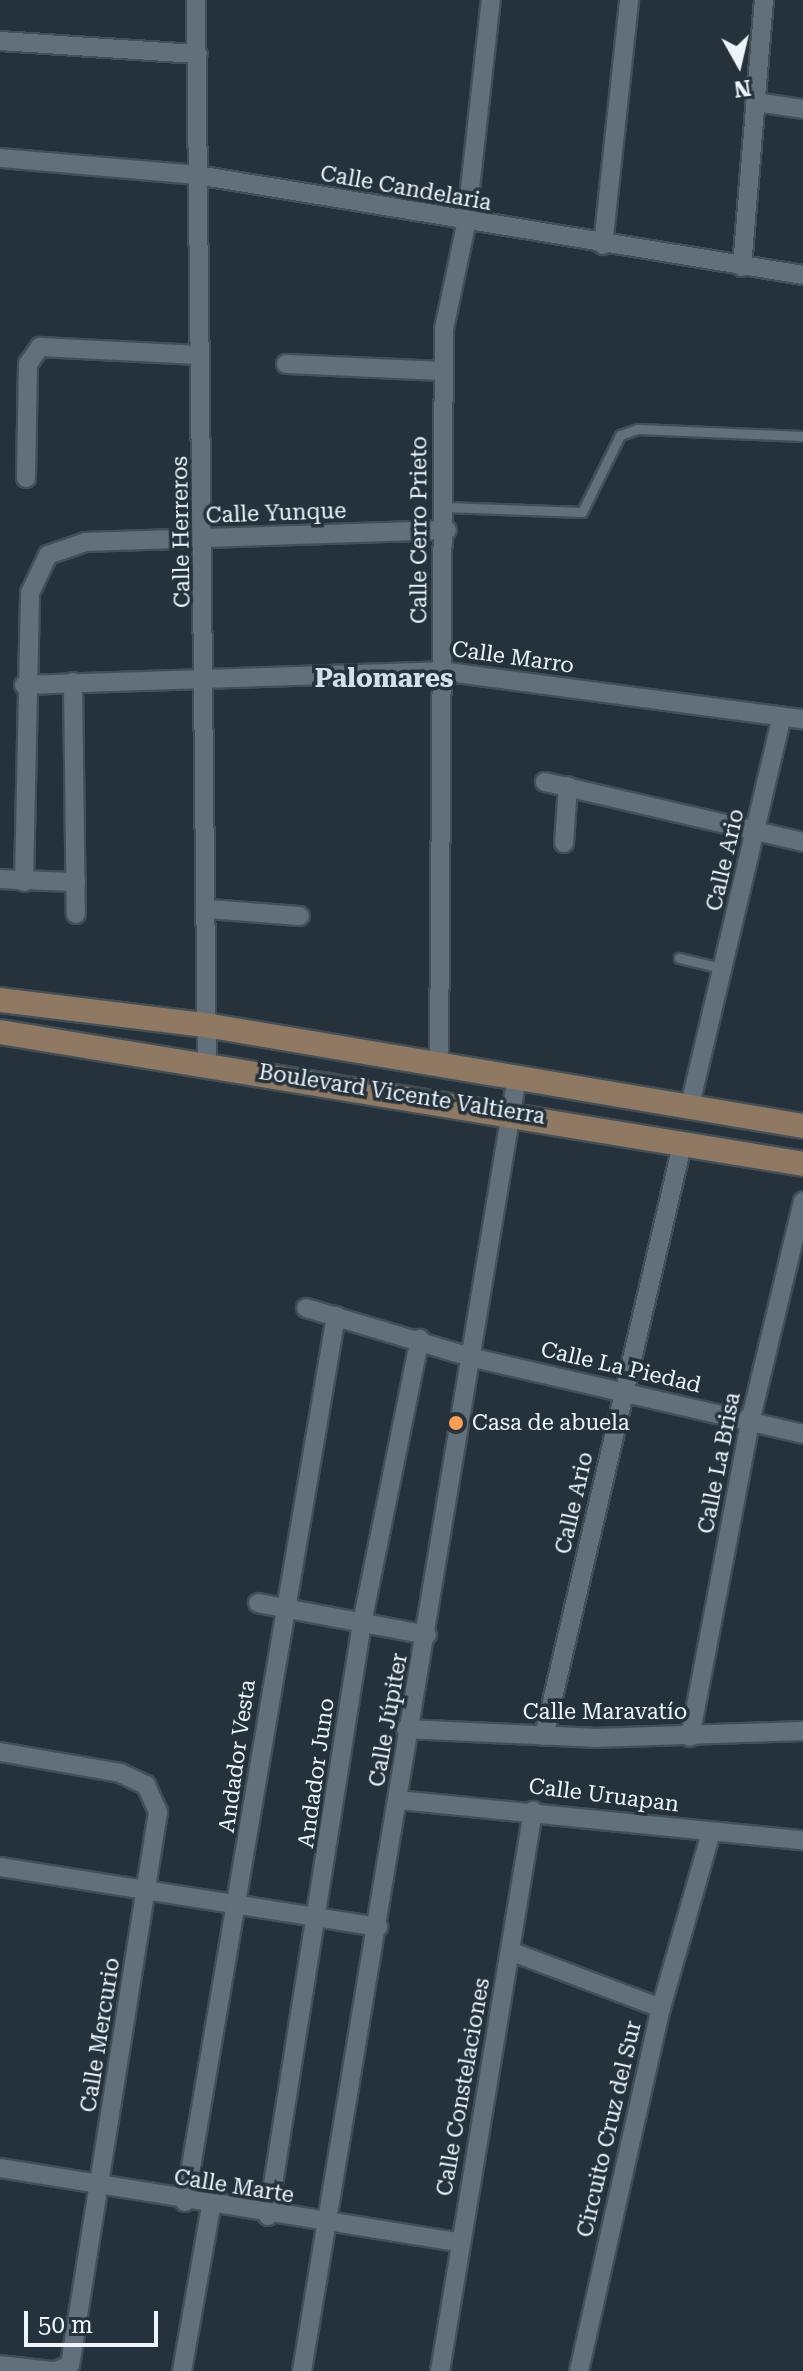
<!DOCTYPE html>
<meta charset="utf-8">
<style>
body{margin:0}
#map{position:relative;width:803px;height:2371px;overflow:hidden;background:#25323b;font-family:"Roboto Serif",serif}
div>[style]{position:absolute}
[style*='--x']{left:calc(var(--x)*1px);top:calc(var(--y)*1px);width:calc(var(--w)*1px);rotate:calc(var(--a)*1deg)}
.roads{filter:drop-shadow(2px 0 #434f56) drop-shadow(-2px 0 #434f56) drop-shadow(0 2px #434f56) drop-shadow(0 -2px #434f56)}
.lane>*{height:9px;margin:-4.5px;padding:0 4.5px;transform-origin:4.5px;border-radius:4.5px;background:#61707a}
.street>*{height:18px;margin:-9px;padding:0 9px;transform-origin:9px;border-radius:9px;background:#61707a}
.secondary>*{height:24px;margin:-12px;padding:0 12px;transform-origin:12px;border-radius:12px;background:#8f7963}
.dots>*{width:22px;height:22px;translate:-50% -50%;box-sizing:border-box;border:4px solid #25323b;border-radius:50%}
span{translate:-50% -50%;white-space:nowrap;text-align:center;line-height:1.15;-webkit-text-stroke:7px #25323b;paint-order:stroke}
.street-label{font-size:22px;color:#edf5fb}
.poi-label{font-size:22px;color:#edf5fb}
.left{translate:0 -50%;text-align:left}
.quarter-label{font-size:26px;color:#d0e0ec;font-weight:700}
.north{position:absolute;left:699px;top:24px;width:80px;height:80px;-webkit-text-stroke:6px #25323b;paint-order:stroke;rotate:172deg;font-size:22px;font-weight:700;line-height:32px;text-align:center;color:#edf5fb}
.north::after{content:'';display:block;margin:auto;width:28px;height:36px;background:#edf5fb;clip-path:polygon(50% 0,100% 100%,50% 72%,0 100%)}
.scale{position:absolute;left:24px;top:2311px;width:134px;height:36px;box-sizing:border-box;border:4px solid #edf5fb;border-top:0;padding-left:10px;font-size:24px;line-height:28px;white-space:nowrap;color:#edf5fb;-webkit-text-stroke:6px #25323b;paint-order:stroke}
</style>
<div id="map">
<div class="roads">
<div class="lane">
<i style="--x:446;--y:507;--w:136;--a:2.1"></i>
<i style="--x:582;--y:512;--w:86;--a:-63.7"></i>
<i style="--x:620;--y:435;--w:18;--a:-19"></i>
<i style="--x:637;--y:429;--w:166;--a:2.4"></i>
<i style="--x:679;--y:958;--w:47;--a:13.4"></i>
</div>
<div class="street">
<i style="--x:196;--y:0;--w:1062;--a:89.41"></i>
<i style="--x:0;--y:41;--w:198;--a:3.8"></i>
<i style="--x:755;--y:102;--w:49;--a:8.3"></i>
<i style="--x:0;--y:158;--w:198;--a:4.9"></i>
<i style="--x:197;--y:175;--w:614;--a:9.37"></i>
<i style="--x:603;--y:245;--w:246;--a:-83.9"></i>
<i style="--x:742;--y:267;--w:268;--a:-85.3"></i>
<i style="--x:286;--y:364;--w:157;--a:2.6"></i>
<i style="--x:26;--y:478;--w:114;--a:-89"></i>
<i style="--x:28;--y:364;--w:21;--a:-55"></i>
<i style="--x:40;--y:347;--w:159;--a:2.9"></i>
<i style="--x:73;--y:682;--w:232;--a:89.3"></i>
<i style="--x:24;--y:685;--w:417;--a:-1.9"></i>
<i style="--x:441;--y:671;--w:365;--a:7.6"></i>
<i style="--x:545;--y:782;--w:265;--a:13.1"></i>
<i style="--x:564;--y:843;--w:57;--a:-86"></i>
<i style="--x:0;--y:879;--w:76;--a:2.3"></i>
<i style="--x:24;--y:882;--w:289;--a:-88.8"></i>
<i style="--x:30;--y:593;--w:42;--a:-64.7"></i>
<i style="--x:48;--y:555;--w:39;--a:-19"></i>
<i style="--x:85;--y:542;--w:362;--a:-1.9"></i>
<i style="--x:208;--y:909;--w:92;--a:4.4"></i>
<i style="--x:439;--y:1064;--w:735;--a:-89.61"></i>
<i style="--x:444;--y:329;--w:106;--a:-78.1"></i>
<i style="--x:466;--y:225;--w:226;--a:-83.7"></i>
<i style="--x:690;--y:1105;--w:399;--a:-76.7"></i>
<i style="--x:306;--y:1308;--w:175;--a:16.6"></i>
<i style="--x:474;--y:1358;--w:338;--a:13"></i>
<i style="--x:258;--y:1603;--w:172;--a:10.7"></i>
<i style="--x:406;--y:1729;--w:188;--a:2.7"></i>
<i style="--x:594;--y:1738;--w:209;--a:-1.9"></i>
<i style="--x:544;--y:1736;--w:611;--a:-76.85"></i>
<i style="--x:690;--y:1737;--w:321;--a:-79.2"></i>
<i style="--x:750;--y:1422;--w:227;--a:-76.5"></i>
<i style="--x:0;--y:1752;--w:122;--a:9.9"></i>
<i style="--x:120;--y:1773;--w:29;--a:25"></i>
<i style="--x:146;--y:1785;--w:30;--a:66"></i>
<i style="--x:158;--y:1812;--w:548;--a:99.03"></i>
<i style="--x:72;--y:2353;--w:12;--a:99"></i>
<i style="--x:70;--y:2365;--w:16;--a:158"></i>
<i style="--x:399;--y:1800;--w:406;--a:5.7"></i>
<i style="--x:0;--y:1867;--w:383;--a:9"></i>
<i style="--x:510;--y:1951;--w:161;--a:20.7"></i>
<i style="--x:0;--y:2168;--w:467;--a:9.2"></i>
<i style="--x:185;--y:2202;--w:899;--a:-80.33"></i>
<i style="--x:268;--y:2216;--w:600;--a:-80.99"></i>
<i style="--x:362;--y:1623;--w:290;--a:-78.5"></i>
<i style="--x:0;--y:2365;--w:52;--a:6.6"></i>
<i style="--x:182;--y:2371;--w:167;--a:-80"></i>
<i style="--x:302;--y:2371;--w:1313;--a:-80.57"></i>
<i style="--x:440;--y:2371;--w:568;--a:-80.57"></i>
<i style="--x:579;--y:2371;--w:372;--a:-77.3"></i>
<i style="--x:661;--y:2008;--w:183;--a:-74.1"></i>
</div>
<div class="secondary">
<i style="--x:0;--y:1000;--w:213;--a:7"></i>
<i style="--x:211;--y:1026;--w:600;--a:9.59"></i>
<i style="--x:0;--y:1032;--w:814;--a:9.33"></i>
</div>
</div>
<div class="dots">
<i style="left:456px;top:1423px;background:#fc9d53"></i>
</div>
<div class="street-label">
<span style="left:406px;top:188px;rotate:10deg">Calle Candelaria</span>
<span style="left:276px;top:513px;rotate:-2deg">Calle Yunque</span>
<span style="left:419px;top:530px;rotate:-90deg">Calle Cerro Prieto</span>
<span style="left:181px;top:532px;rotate:-91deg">Calle Herreros</span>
<span style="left:513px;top:657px;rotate:8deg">Calle Marro</span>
<span style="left:725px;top:860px;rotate:-77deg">Calle Ario</span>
<span style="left:402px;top:1094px;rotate:9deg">Boulevard Vicente Valtierra</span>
<span style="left:621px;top:1367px;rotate:13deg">Calle La Piedad</span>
<span style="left:719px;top:1463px;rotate:-79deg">Calle La Brisa</span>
<span style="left:574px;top:1503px;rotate:-77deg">Calle Ario</span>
<span style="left:605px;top:1712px">Calle Maravatío</span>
<span style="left:388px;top:1720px;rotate:-80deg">Calle Júpiter</span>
<span style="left:237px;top:1756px;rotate:-82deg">Andador Vesta</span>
<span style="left:316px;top:1773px;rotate:-82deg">Andador Juno</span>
<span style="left:604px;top:1795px;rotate:7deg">Calle Uruapan</span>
<span style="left:100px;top:2035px;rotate:-81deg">Calle Mercurio</span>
<span style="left:463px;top:2087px;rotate:-80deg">Calle Constelaciones</span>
<span style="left:609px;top:2129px;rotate:-77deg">Circuito Cruz del Sur</span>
<span style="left:234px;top:2186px;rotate:9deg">Calle Marte</span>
</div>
<div class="poi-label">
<span class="left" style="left:472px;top:1423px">Casa de abuela</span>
</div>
<div class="quarter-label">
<span style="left:384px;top:679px">Palomares</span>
</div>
<div class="north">N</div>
<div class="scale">50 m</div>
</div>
